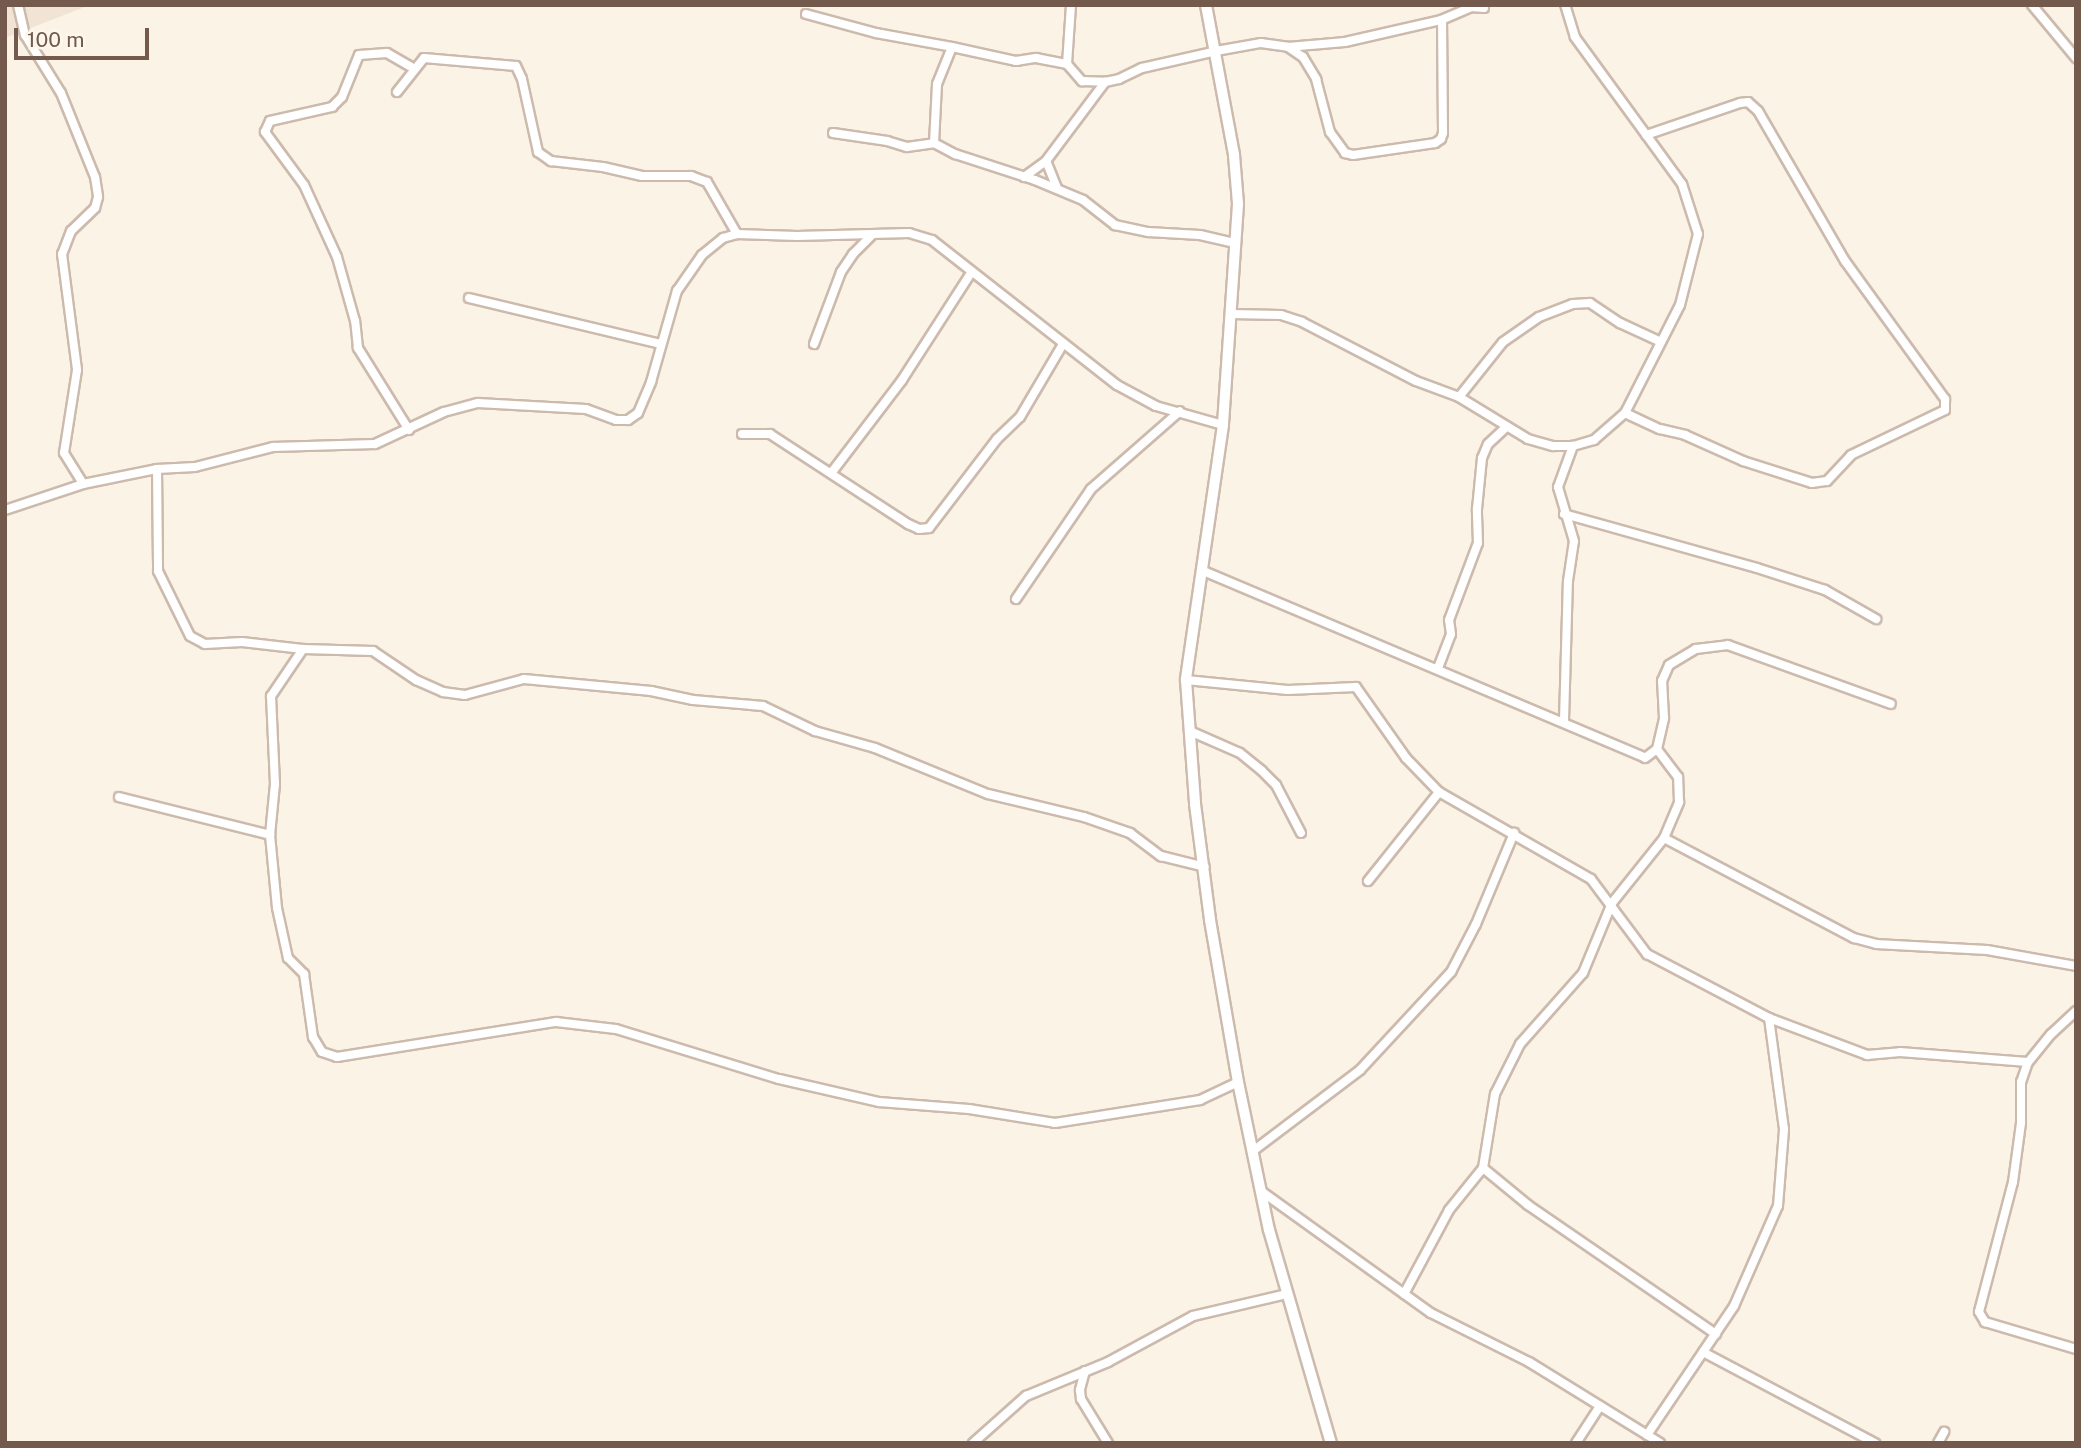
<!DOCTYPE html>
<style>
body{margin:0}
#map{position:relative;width:2081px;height:1448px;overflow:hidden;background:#fbf3e6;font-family:"Public Sans",sans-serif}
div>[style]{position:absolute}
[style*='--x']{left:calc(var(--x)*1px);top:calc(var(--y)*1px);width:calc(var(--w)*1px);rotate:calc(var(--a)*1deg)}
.residential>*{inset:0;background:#f2e4d5}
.roads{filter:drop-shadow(2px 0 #ccbaad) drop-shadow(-2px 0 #ccbaad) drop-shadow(0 2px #ccbaad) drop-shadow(0 -2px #ccbaad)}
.street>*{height:8px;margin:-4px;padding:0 4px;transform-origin:4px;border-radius:4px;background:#fff}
.secondary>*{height:10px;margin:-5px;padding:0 5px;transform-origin:5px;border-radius:5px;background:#fff}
span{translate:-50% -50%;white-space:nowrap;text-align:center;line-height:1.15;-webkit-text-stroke:5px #fef7ec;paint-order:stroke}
.frame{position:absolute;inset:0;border:7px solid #735a4c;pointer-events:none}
.scale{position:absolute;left:14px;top:28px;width:135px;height:32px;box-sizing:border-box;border:4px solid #735a4c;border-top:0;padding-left:9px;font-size:21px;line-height:24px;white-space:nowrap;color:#735a4c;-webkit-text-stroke:5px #fef7ec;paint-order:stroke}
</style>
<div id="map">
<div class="residential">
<i style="clip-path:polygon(5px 5px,90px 5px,5px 38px)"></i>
</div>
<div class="roads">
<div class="street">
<i style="--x:18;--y:5;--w:31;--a:77"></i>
<i style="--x:25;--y:35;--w:68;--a:58.2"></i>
<i style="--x:61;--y:93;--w:91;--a:68"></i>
<i style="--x:95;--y:177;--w:20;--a:81"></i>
<i style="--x:98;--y:197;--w:11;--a:105"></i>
<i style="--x:95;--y:208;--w:33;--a:136"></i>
<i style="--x:71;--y:231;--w:25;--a:111"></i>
<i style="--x:62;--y:254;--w:117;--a:82.6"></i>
<i style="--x:77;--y:370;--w:84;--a:98.9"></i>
<i style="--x:64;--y:453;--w:36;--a:58"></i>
<i style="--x:2032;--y:5;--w:69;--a:50.3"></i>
<i style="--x:806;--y:14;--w:73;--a:15.2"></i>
<i style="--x:876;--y:33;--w:77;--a:10.4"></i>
<i style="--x:952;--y:47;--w:40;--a:112"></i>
<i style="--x:937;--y:84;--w:59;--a:92.9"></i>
<i style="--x:934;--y:143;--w:24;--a:28"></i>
<i style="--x:955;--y:154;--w:84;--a:18"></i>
<i style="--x:1035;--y:180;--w:52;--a:22.6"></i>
<i style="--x:1083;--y:200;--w:41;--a:38"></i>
<i style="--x:1115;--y:225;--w:34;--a:12"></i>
<i style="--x:1148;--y:232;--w:52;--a:3.3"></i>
<i style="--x:1200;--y:235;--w:37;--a:13"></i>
<i style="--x:952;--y:47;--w:66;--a:12.3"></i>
<i style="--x:1016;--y:61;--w:20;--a:-9"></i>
<i style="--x:1036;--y:58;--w:32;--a:11"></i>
<i style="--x:1067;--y:64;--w:23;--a:49"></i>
<i style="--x:1082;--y:81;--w:23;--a:2"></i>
<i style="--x:1105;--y:82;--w:14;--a:-12"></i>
<i style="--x:1119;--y:79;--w:25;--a:-26"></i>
<i style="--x:1142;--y:68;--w:76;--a:-12.9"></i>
<i style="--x:1216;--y:51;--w:46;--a:-10.1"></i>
<i style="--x:1261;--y:43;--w:27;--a:8"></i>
<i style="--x:1288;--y:47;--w:57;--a:-5"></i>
<i style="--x:1345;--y:42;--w:98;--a:-12.9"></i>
<i style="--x:1441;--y:20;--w:33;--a:-23"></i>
<i style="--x:1471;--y:7;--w:13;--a:4"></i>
<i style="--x:1288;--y:47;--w:18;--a:34"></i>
<i style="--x:1303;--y:57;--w:26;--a:59"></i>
<i style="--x:1316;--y:79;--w:55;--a:75.2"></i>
<i style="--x:1330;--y:132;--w:26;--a:54"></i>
<i style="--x:1345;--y:153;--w:8;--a:14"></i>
<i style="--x:1353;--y:155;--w:83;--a:-8.3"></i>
<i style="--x:1435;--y:143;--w:7;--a:-34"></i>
<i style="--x:1441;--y:139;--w:6;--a:-72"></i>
<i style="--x:1443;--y:133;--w:113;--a:-90.5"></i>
<i style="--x:1067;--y:64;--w:59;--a:-86.1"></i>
<i style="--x:397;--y:92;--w:43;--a:-51.5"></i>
<i style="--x:424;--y:58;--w:92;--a:5"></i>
<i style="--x:516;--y:66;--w:14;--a:65"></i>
<i style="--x:522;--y:79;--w:75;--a:77.6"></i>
<i style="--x:538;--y:152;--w:16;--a:35"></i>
<i style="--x:551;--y:161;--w:52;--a:6.6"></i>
<i style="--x:603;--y:167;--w:40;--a:13"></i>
<i style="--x:642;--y:176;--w:49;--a:0"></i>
<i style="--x:691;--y:176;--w:17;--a:21"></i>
<i style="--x:707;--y:182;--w:60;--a:60"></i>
<i style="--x:833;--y:133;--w:55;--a:8.4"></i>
<i style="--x:887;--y:141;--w:21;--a:17"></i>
<i style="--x:907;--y:147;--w:27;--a:-8"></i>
<i style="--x:1024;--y:177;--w:27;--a:-36"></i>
<i style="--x:1057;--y:188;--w:29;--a:-112"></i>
<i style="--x:1046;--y:161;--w:99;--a:-53.2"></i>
<i style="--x:469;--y:298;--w:197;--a:13.5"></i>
<i style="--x:1231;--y:314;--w:50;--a:1.1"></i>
<i style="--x:1281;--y:315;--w:22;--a:18"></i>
<i style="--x:1302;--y:322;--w:128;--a:27.4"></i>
<i style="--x:1416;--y:381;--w:46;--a:20.4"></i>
<i style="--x:1459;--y:397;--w:81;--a:31.3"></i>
<i style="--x:1528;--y:439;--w:26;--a:16"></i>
<i style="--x:1553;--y:446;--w:20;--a:0"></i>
<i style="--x:1573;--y:446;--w:22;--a:-16"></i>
<i style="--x:1594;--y:440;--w:41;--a:-41.1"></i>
<i style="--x:1625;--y:413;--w:121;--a:-63"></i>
<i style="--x:1680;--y:305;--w:73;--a:-75.8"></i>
<i style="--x:1698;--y:234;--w:52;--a:-107.7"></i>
<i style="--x:1682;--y:184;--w:182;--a:-126.1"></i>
<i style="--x:1575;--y:37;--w:34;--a:-107"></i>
<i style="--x:814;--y:344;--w:77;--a:-69.4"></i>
<i style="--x:841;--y:272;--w:22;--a:-56"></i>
<i style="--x:853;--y:254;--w:28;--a:-45"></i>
<i style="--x:1459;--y:397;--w:70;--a:-51.3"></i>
<i style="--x:1503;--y:342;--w:44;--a:-34.8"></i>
<i style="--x:1539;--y:317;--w:36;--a:-21"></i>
<i style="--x:1573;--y:304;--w:17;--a:-3"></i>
<i style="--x:1590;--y:303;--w:36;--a:34"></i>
<i style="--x:1620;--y:323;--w:45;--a:24.9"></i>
<i style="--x:1625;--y:413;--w:38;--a:25"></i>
<i style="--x:1660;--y:429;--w:26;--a:13"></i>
<i style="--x:1685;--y:435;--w:64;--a:24.1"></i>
<i style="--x:1743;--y:461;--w:72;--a:17.7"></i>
<i style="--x:1812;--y:483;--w:15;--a:-8"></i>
<i style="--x:1827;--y:481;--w:35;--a:-47"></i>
<i style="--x:1851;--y:455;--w:104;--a:-25.6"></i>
<i style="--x:1945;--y:410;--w:11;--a:-90"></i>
<i style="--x:1945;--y:399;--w:170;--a:-125.9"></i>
<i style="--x:1845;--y:261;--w:173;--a:-120.1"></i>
<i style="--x:1758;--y:111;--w:13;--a:-138"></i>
<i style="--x:1748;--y:102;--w:8;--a:173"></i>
<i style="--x:1740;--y:103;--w:99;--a:161.2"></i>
<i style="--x:409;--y:430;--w:97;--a:-121.9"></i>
<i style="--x:358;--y:348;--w:27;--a:-96"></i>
<i style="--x:355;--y:321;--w:66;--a:-105.7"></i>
<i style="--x:337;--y:257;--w:79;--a:-114.6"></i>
<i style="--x:304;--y:185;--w:66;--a:-126.3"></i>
<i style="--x:265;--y:132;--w:12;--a:-66"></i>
<i style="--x:270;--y:121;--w:64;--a:-12.7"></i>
<i style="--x:332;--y:107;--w:14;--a:-45"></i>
<i style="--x:342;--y:97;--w:45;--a:-68"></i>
<i style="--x:359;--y:55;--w:28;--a:-4"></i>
<i style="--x:387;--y:53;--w:30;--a:30"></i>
<i style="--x:742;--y:434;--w:28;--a:0"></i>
<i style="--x:770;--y:434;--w:165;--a:33.1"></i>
<i style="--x:908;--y:524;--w:12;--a:24"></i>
<i style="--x:919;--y:529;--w:10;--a:-6"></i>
<i style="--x:929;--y:528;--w:112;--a:-52.6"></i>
<i style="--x:997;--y:439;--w:32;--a:-44"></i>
<i style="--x:1020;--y:417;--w:85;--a:-59.5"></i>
<i style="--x:157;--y:469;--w:102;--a:89.4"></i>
<i style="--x:158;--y:571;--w:72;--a:63.8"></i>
<i style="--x:190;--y:636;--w:17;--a:28"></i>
<i style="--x:205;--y:644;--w:37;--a:-3"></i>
<i style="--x:242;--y:642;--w:61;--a:6.5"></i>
<i style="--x:303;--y:649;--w:70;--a:1.6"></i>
<i style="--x:373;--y:651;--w:52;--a:34"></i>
<i style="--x:416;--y:680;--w:30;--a:24"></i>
<i style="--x:443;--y:692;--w:22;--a:8"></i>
<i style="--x:465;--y:695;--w:61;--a:-15.2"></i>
<i style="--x:524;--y:679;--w:128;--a:5.4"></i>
<i style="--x:651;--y:691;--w:43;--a:12.1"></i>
<i style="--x:693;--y:700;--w:70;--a:4.9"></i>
<i style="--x:763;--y:706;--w:58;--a:25.7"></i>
<i style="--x:815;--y:731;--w:62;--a:15.8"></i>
<i style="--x:875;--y:748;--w:122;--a:22.2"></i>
<i style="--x:988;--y:794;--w:99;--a:13.5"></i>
<i style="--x:1084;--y:817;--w:49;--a:19.2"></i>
<i style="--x:1130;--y:833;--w:39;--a:37"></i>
<i style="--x:1161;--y:856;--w:45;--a:14"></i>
<i style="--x:832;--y:472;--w:116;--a:-52.7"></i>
<i style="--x:902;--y:380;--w:127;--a:-57.2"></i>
<i style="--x:5;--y:510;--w:82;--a:-18.4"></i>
<i style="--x:83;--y:484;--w:76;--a:-11.5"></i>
<i style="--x:157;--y:469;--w:38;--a:-3"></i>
<i style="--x:195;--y:467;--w:81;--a:-14.4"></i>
<i style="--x:273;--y:447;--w:102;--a:-1.7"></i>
<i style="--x:375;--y:444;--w:76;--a:-24.9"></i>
<i style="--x:444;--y:412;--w:35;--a:-15"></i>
<i style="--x:478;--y:403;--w:108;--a:3.2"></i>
<i style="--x:586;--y:409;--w:32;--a:20"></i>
<i style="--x:616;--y:420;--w:12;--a:0"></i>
<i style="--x:628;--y:420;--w:12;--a:-35"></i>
<i style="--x:638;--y:413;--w:34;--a:-67"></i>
<i style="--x:651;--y:382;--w:95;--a:-74.1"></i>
<i style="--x:677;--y:291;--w:44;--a:-55.2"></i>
<i style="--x:702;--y:255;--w:27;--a:-39"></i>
<i style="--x:723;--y:238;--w:15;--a:-16"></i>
<i style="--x:737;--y:234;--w:60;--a:1.9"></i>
<i style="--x:797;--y:236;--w:112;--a:-1.5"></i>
<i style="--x:909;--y:233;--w:24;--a:17"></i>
<i style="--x:932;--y:240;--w:235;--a:38.1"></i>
<i style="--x:1117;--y:385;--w:44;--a:28.3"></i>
<i style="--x:1156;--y:406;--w:70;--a:15.8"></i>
<i style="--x:1564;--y:514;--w:200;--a:15.6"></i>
<i style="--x:1757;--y:568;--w:71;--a:17.9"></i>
<i style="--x:1825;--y:590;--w:59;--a:29.6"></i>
<i style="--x:1201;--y:570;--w:482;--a:22.9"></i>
<i style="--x:1645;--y:758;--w:15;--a:-37"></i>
<i style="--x:1657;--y:749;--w:32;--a:-77"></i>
<i style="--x:1664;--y:718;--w:37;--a:-93"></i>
<i style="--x:1662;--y:681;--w:17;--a:-66"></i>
<i style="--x:1669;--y:665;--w:31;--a:-31"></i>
<i style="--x:1696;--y:649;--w:32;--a:-7"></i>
<i style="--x:1728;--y:645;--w:173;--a:19.9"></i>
<i style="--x:1016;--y:599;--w:133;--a:-55.7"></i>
<i style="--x:1091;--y:489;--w:118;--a:-41.2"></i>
<i style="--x:303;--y:649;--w:57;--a:124.2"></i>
<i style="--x:271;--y:696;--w:88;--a:87.4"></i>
<i style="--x:275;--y:784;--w:51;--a:95.6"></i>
<i style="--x:270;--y:835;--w:73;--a:84.5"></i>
<i style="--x:277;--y:908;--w:51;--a:77.6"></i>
<i style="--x:288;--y:958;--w:23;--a:45"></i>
<i style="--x:304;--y:974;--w:64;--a:81.9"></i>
<i style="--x:313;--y:1037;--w:17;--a:59"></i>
<i style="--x:322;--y:1052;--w:16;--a:18"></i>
<i style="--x:337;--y:1057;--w:222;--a:-9.1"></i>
<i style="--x:556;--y:1022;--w:60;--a:6.7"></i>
<i style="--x:616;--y:1029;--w:170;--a:17.1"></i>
<i style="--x:779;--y:1079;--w:103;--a:13"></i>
<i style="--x:879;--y:1102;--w:90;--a:4.4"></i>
<i style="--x:969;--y:1109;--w:87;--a:9.2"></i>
<i style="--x:1055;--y:1123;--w:147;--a:-9"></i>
<i style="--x:1200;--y:1100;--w:42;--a:-25.3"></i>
<i style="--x:1438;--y:668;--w:36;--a:-69"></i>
<i style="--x:1451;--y:634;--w:14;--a:-98"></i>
<i style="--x:1449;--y:620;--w:82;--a:-69.4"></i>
<i style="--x:1478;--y:543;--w:34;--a:-92"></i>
<i style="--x:1477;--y:509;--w:51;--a:-84.4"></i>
<i style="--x:1482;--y:458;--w:15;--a:-67"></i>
<i style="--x:1488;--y:444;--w:25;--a:-43"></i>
<i style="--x:1186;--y:680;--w:102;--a:5.6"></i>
<i style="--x:1288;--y:690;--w:68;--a:-2.5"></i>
<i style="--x:1356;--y:687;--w:87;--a:54.8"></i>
<i style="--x:1406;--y:758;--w:47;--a:45.9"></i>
<i style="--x:1439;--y:792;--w:175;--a:29.8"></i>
<i style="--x:1591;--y:879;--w:94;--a:53.3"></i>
<i style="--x:1647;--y:954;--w:138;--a:27.7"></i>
<i style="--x:1769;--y:1018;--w:105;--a:20.7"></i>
<i style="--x:1867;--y:1055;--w:33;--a:-5"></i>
<i style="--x:1900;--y:1052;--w:128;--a:4.5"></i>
<i style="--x:1564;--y:721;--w:140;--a:-88.4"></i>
<i style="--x:1568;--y:581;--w:40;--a:-81.5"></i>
<i style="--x:1574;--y:541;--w:56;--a:-106.5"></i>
<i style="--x:1558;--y:487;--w:44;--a:-69.9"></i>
<i style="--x:1192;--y:732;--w:52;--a:23.6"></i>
<i style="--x:1240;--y:753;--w:28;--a:39"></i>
<i style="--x:1262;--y:771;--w:20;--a:45"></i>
<i style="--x:1276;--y:785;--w:54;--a:62.5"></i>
<i style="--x:119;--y:797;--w:156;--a:14.1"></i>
<i style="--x:1664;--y:838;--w:215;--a:27.8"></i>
<i style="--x:1854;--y:938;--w:23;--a:15"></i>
<i style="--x:1876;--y:944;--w:111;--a:3.1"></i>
<i style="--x:1987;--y:950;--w:90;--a:10.2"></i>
<i style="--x:1368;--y:881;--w:114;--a:-51.4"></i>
<i style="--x:2076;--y:1011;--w:34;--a:137"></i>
<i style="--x:2051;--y:1034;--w:36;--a:129"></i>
<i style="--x:2028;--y:1062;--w:21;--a:109"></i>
<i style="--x:2021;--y:1082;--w:41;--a:90"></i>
<i style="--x:2021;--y:1123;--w:60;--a:97.7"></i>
<i style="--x:2013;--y:1182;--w:134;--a:104.7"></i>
<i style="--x:1979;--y:1312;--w:12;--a:59"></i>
<i style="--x:1985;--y:1322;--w:95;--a:16.5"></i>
<i style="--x:1253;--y:1151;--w:134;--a:-37.1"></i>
<i style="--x:1360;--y:1070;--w:134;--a:-47.1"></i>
<i style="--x:1451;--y:972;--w:54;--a:-62.5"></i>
<i style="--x:1476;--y:924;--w:99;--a:-67.3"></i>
<i style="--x:1483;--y:1168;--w:58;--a:39.4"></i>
<i style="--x:1528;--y:1205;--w:228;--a:34.5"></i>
<i style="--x:1261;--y:1191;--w:209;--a:35.7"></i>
<i style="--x:1431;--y:1313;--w:110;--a:26.6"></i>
<i style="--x:1529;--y:1362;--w:154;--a:31.7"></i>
<i style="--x:1404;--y:1294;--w:95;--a:-61.8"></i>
<i style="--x:1449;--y:1210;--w:54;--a:-51"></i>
<i style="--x:1483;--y:1168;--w:75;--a:-80.8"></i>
<i style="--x:1495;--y:1094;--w:56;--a:-63.4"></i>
<i style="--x:1520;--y:1044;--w:95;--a:-48.4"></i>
<i style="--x:1583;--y:973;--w:76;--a:-67.5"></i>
<i style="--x:1612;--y:903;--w:83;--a:-51.3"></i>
<i style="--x:1664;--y:838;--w:39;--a:-67"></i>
<i style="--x:1679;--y:802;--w:25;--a:-92"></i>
<i style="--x:1678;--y:777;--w:35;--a:-127"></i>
<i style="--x:1703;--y:1352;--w:195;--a:27.9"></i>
<i style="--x:1085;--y:1371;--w:20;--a:105"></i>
<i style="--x:1080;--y:1390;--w:9;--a:84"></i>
<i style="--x:1081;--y:1399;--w:52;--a:58.5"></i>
<i style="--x:1647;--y:1435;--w:156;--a:-56"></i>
<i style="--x:1734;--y:1306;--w:109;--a:-66.3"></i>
<i style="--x:1778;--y:1206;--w:77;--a:-85.5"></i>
<i style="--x:1784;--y:1129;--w:112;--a:-97.7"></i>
<i style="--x:973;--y:1443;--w:71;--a:-41.6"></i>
<i style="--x:1026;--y:1396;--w:89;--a:-22.5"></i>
<i style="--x:1108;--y:1362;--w:97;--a:-28.4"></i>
<i style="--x:1193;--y:1316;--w:97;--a:-13.2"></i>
<i style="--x:1576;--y:1443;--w:44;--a:-57"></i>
<i style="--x:1938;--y:1443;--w:13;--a:-61"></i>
</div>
<div class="secondary">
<i style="--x:1206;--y:5;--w:153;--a:79.4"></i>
<i style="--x:1234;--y:155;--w:49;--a:85.3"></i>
<i style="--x:1238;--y:204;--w:222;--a:93.9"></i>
<i style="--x:1223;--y:425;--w:258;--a:98.3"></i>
<i style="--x:1186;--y:680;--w:124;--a:85.8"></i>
<i style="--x:1195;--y:804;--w:117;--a:82.6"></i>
<i style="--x:1210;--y:920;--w:164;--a:80.2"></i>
<i style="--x:1238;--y:1082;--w:151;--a:78.2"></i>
<i style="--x:1269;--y:1230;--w:222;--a:73.8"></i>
</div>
</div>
<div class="frame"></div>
<div class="scale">100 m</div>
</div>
